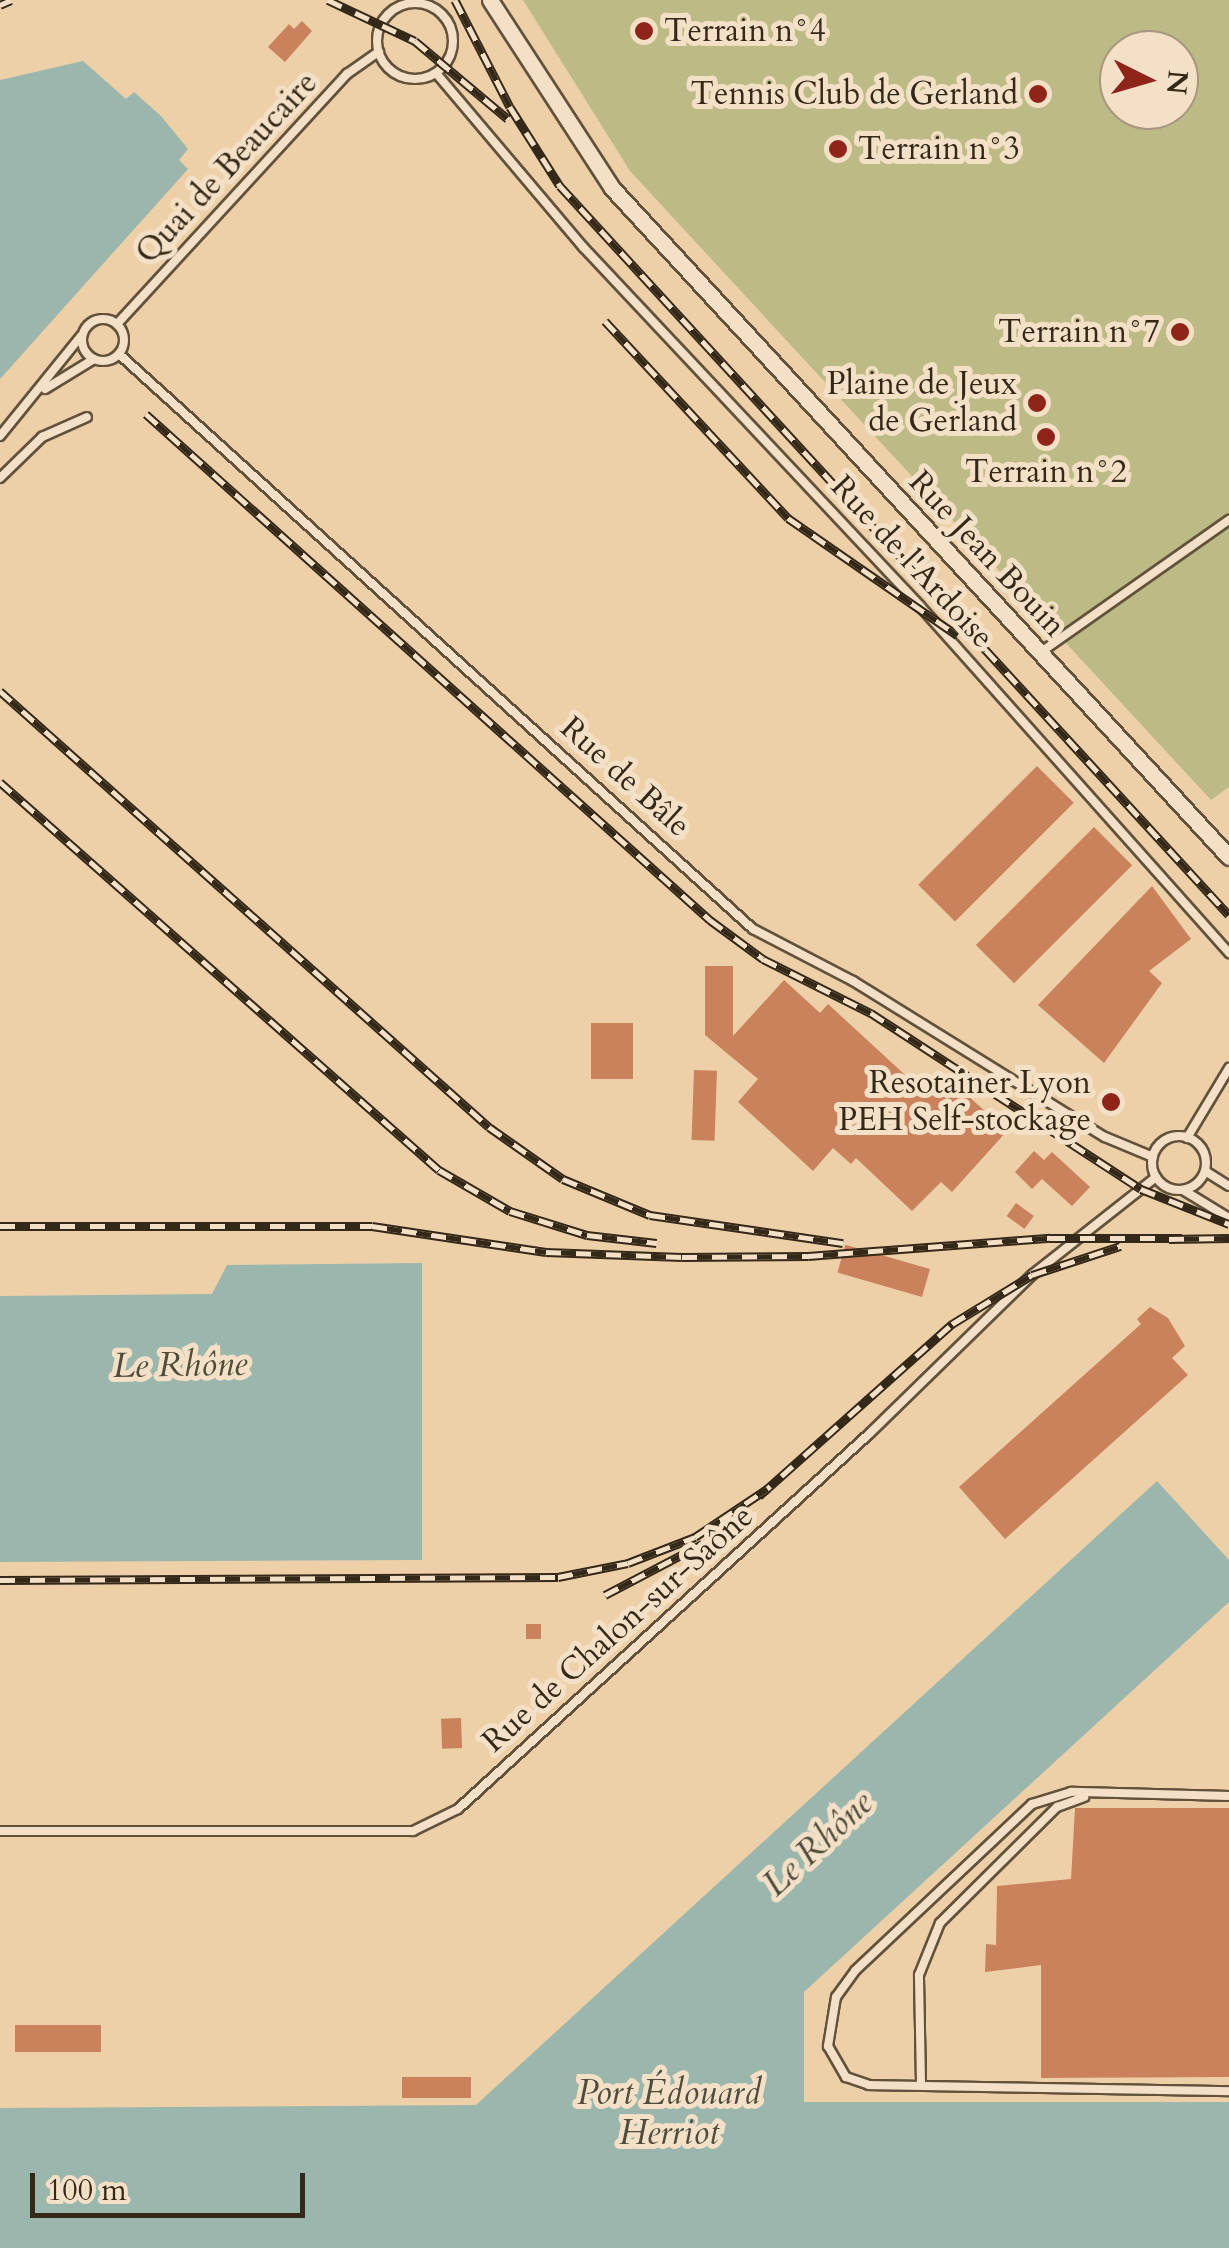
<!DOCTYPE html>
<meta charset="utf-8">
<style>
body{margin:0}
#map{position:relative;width:1229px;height:2248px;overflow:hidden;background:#edd0a8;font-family:Cardo,serif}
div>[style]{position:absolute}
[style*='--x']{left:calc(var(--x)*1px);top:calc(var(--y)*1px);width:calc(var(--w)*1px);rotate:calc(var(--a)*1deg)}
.green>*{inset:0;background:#bcba85}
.water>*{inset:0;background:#9ab6ad}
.building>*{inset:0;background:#ca825d;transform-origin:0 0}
.roads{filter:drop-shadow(2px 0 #62523c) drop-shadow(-2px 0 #62523c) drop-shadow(0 2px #62523c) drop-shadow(0 -2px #62523c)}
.lane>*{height:8px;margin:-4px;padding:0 4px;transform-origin:4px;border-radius:4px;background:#f3e0c6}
.lane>.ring{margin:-4px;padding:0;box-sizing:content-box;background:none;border:8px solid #f3e0c6;border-radius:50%}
.street>*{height:15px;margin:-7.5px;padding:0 7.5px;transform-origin:7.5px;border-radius:7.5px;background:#f3e0c6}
.rail>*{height:9px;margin-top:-4.5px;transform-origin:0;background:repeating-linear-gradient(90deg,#f3e0c6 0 15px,#342818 0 30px);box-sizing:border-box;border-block:2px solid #342818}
.dots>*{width:28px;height:28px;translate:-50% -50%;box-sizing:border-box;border:5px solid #f3e0c6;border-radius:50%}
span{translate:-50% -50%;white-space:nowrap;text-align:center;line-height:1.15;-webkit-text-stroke:10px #f3e0c6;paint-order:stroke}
.poi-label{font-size:32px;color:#342818}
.left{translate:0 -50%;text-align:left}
.right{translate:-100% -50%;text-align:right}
.street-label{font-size:32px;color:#342818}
.water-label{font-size:35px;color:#4e4c3d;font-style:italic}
.north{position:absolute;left:1099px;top:30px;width:100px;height:100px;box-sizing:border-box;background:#f3e0c6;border:2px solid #a79680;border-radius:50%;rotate:95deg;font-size:28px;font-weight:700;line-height:40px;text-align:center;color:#342818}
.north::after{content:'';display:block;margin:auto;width:35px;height:45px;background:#8f2418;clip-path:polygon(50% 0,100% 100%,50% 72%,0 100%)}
.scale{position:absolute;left:30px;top:2173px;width:275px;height:45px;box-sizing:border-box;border:5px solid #342818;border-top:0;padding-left:12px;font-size:30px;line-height:35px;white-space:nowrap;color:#342818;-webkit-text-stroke:8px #f3e0c6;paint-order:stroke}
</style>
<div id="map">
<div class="green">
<i style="clip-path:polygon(evenodd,523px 0,1229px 0,1229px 787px,1211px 800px,630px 171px,523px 0,1119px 50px,1179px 50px,1179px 110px,1119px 110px,1119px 50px)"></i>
</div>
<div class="water">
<i style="clip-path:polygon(83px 61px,126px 99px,134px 92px,161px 116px,188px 149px,179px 160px,188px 169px,0 379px,0 80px)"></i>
<i style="clip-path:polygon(422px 1263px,422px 1560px,0 1562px,0 1296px,212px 1294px,227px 1265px)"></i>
<i style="clip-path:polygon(1157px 1481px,1229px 1560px,1229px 1602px,804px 1992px,804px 2102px,1229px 2102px,1229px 2248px,0 2248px,0 2108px,476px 2105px)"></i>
</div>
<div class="building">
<i style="clip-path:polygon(302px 21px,312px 31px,285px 62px,268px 47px,289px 24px,294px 29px)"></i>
<i style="left:1037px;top:766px;width:52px;height:168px;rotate:45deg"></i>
<i style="left:1094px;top:827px;width:54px;height:167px;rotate:45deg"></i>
<i style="clip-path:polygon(1152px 886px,1191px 939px,1149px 971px,1162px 983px,1104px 1063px,1038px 1005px)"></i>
<i style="clip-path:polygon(705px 966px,733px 966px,733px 1036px,784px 980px,820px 1013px,828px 1004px,928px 1096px,946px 1076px,1007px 1131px,952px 1192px,941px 1182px,912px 1211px,856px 1158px,851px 1164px,833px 1148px,813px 1171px,738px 1102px,758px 1079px,705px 1035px)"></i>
<i style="left:633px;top:1023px;width:56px;height:42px;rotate:90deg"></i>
<i style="left:694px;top:1070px;width:23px;height:70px;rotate:2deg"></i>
<i style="clip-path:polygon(1034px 1151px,1044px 1160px,1052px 1152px,1090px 1187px,1072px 1206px,1042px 1179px,1032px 1189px,1015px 1172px)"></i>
<i style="left:1016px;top:1203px;width:22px;height:16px;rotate:36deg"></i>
<i style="left:930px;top:1269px;width:29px;height:88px;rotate:106deg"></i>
<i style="clip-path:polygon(1150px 1307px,1168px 1318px,1185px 1346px,1172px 1358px,1188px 1375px,1005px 1539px,959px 1487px,1141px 1324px,1137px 1319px)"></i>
<i style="left:526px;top:1624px;width:15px;height:15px"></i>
<i style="left:461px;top:1718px;width:30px;height:20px;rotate:88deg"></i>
<i style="clip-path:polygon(1075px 1808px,1229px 1808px,1229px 2077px,1041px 2078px,1041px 1965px,985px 1972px,986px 1944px,996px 1945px,997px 1886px,1071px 1879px)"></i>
<i style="left:101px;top:2025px;width:27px;height:86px;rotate:90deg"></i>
<i style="left:471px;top:2077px;width:21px;height:69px;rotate:90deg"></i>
</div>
<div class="roads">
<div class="lane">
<i class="ring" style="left:377px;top:3px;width:68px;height:68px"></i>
<i style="--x:436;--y:73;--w:229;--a:49.8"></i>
<i style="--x:584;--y:248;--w:491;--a:46.8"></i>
<i style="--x:920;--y:606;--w:465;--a:48.3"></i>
<i class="ring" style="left:82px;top:319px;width:34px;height:34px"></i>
<i style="--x:117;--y:324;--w:340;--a:-47.4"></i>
<i style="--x:347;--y:74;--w:39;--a:-35"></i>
<i style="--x:119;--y:354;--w:856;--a:42.21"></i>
<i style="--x:753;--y:929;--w:113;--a:27.5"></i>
<i style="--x:853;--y:981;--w:296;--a:31.8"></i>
<i style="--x:1105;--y:1137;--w:52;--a:22.6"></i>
<i style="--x:45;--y:389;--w:57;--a:-31.5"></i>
<i style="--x:0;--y:436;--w:129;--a:-51"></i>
<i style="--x:0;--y:478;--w:59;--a:-44.3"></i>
<i style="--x:42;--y:437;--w:49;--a:-24"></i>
<i style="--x:1041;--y:652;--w:230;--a:-35.1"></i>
<i class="ring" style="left:1152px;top:1136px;width:46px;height:46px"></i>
<i style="--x:1187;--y:1138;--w:82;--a:-59"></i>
<i style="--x:1205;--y:1171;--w:28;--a:32"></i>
<i style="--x:1183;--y:1190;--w:54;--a:31.3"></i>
<i style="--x:1229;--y:1796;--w:158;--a:-178.5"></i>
<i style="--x:1071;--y:1792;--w:41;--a:162.9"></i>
<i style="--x:1032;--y:1804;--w:243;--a:136.7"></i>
<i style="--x:855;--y:1971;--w:32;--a:126"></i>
<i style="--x:836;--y:1997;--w:50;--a:99.3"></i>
<i style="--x:828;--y:2046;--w:36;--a:60"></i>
<i style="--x:846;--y:2077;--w:24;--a:19"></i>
<i style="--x:869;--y:2085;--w:360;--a:1"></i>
<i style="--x:0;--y:1831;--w:413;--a:0"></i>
<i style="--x:413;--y:1831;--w:50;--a:-26.1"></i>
<i style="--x:458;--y:1809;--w:558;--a:-42.38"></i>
<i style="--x:870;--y:1433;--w:226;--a:-44.3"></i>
<i style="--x:1032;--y:1275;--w:158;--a:-38.3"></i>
<i style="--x:921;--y:2082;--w:107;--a:-91.1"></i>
<i style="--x:919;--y:1975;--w:56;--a:-68"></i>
<i style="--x:940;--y:1923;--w:165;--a:-44.8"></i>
<i style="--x:1057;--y:1807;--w:29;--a:-20"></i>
</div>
<div class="street">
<i style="--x:490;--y:0;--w:224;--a:57"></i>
<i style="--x:612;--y:188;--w:910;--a:47.32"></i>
</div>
</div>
<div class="rail">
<i style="--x:328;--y:0;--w:96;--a:25.2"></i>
<i style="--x:415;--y:41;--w:121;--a:40"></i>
<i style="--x:455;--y:0;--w:120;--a:62.8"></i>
<i style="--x:510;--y:107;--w:93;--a:57.7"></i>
<i style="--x:560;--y:186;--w:989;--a:47.46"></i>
<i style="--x:0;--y:5;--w:12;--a:-24"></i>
<i style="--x:605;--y:321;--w:269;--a:47.1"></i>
<i style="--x:788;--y:518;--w:206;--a:34.7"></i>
<i style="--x:146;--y:414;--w:758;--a:41.9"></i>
<i style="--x:710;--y:920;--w:66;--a:36.3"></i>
<i style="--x:763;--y:959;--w:121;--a:26.6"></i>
<i style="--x:871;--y:1013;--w:322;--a:33.1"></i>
<i style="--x:1141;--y:1189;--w:95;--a:21.7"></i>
<i style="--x:0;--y:691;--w:655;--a:41.72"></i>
<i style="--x:489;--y:1127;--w:90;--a:35.1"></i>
<i style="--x:563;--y:1179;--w:94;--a:22.5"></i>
<i style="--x:650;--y:1215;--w:195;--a:8.3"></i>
<i style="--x:0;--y:782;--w:586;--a:41.47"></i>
<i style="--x:439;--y:1170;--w:82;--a:30"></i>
<i style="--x:510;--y:1211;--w:81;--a:17.3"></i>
<i style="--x:587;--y:1235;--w:70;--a:6.5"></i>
<i style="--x:0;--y:1226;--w:372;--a:0"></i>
<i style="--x:372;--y:1226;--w:176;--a:8.5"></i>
<i style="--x:546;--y:1252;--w:136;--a:2.1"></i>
<i style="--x:682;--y:1257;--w:126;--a:-0.5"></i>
<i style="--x:808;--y:1256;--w:243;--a:-4.3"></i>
<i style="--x:1050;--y:1238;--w:132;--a:0"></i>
<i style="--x:1169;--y:1239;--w:60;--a:-1"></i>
<i style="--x:759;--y:1496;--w:259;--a:-41.7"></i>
<i style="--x:952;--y:1324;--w:94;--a:-31.5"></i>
<i style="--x:1032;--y:1275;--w:93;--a:-18.2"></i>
<i style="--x:0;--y:1580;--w:558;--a:-0.31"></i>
<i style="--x:558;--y:1577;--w:71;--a:-11.3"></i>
<i style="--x:628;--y:1563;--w:72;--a:-21.2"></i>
<i style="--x:695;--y:1537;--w:87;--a:-33.7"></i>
<i style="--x:605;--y:1595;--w:110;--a:-27.7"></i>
</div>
<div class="dots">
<i style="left:644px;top:31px;background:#8f2418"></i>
<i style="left:1038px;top:94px;background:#8f2418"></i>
<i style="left:838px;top:149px;background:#8f2418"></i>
<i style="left:1180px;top:332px;background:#8f2418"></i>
<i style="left:1037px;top:403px;background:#8f2418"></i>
<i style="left:1046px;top:437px;background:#8f2418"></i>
<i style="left:1111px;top:1102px;background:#8f2418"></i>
</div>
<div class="poi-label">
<span class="left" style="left:664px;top:31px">Terrain n°4</span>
<span class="right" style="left:1018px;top:94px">Tennis Club de Gerland</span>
<span class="left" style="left:858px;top:149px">Terrain n°3</span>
<span class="right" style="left:1160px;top:332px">Terrain n°7</span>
<span class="right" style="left:1017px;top:403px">Plaine de Jeux<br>de Gerland</span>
<span style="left:1046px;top:472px">Terrain n°2</span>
<span class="right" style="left:1091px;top:1102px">Resotainer Lyon<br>PEH Self-stockage</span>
</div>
<div class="street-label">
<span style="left:227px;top:168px;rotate:-47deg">Quai de Beaucaire</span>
<span style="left:987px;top:554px;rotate:47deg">Rue Jean Bouin</span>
<span style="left:912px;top:562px;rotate:47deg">Rue de l'Ardoise</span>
<span style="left:625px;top:777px;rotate:42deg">Rue de Bâle</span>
<span style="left:618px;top:1629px;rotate:-42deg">Rue de Chalon-sur-Saône</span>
</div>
<div class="water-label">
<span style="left:180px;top:1365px;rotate:-1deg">Le Rhône</span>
<span style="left:818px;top:1844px;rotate:-43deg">Le Rhône</span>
<span style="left:669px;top:2113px">Port Édouard<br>Herriot</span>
</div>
<div class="north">N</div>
<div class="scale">100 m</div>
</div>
